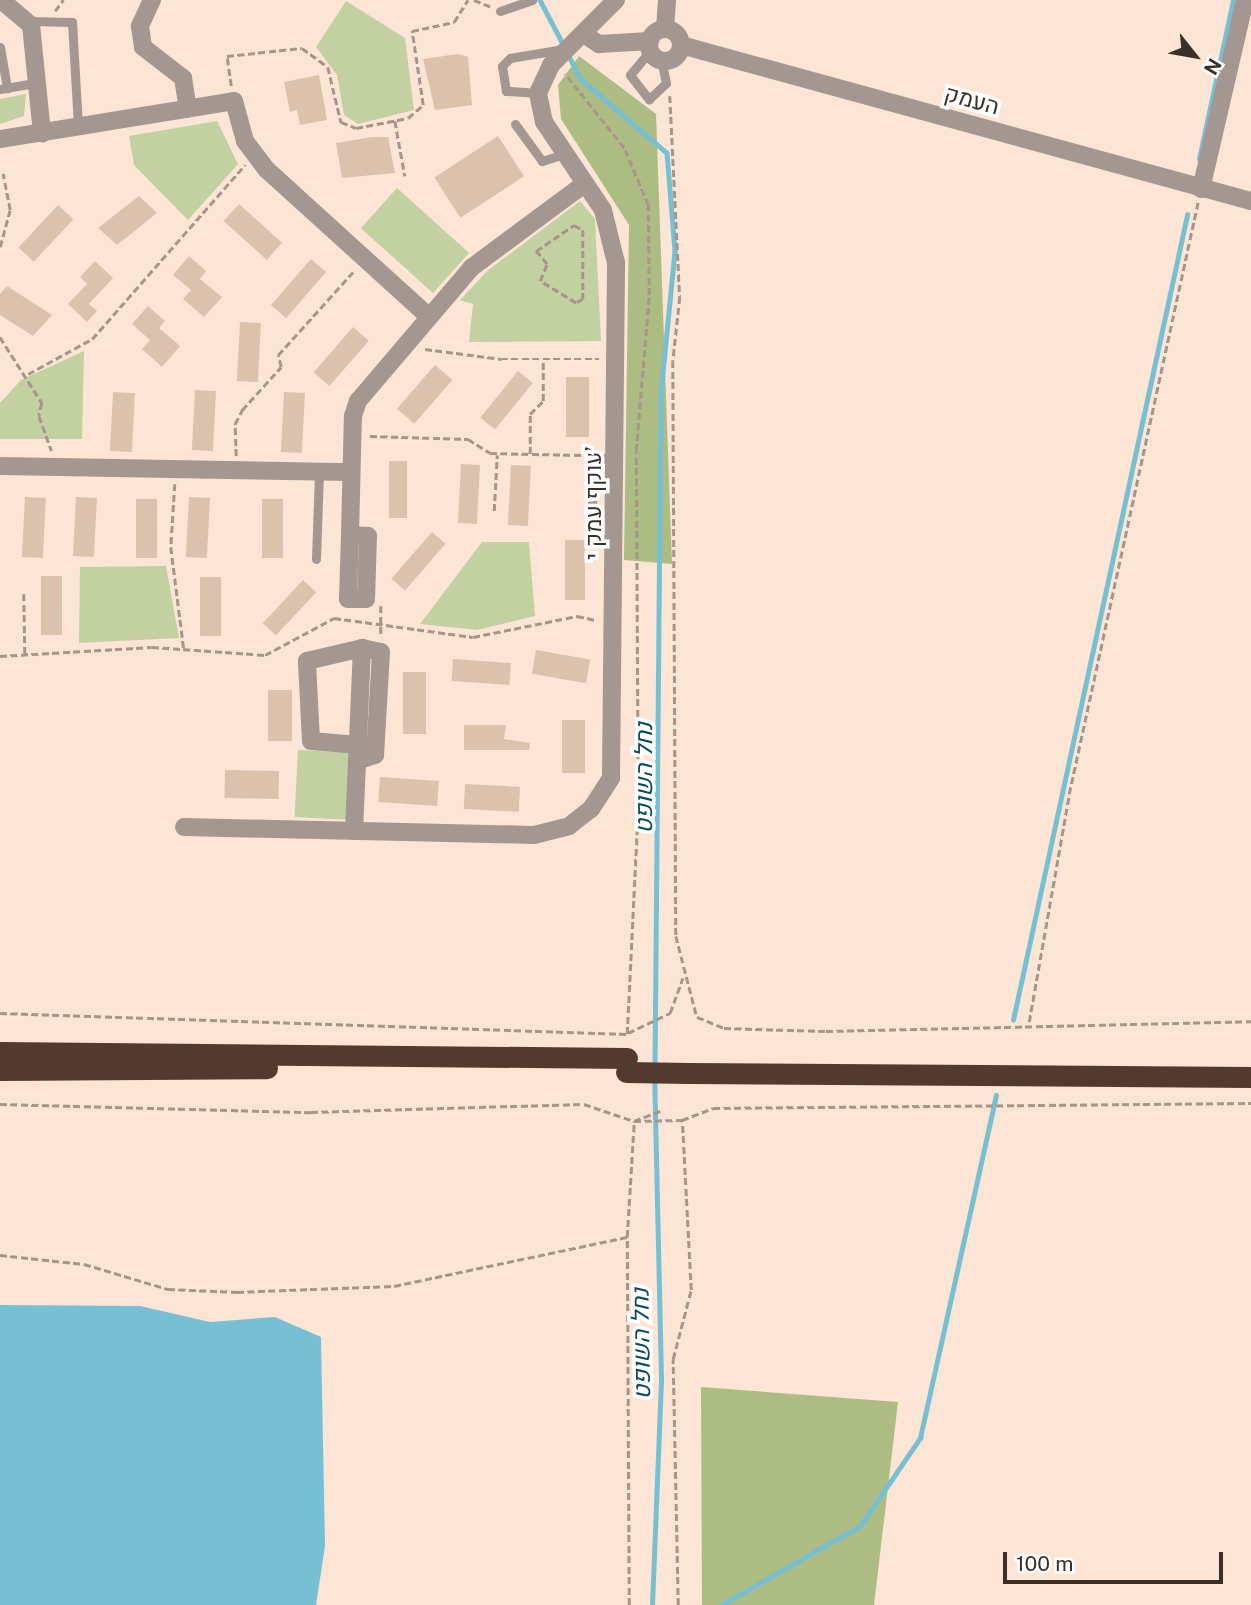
<!DOCTYPE html>
<meta charset="utf-8">
<style>
body{margin:0}
#map{position:relative;width:1251px;height:1605px;overflow:hidden;background:#fce5d5;font-family:"Public Sans",Heebo,sans-serif}
div>[style]{position:absolute}
[style*='--x']{left:calc(var(--x)*1px);top:calc(var(--y)*1px);width:calc(var(--w)*1px);rotate:calc(var(--a)*1deg)}
.green>*{inset:0;background:#c2d0a2;transform-origin:0 0}
.forest>*{inset:0;background:#acbc83}
.water>*{inset:0;background:#77c0d4}
.stream>*{height:4.5px;margin:-2.25px;padding:0 2.25px;transform-origin:2.25px;border-radius:2.25px;background:#77c0d4}
.building>*{inset:0;background:#dcc1ad;transform-origin:0 0}
.path>*{height:2.5px;margin-top:-1.25px;transform-origin:0;background:repeating-linear-gradient(90deg,#a69588 0 7px,transparent 0 10.5px)}
.lane>*{height:9px;margin:-4.5px;padding:0 4.5px;transform-origin:4.5px;border-radius:4.5px;background:#a49690}
.street>*{height:18px;margin:-9px;padding:0 9px;transform-origin:9px;border-radius:9px;background:#a49690}
.street>.ring{margin:-9px;padding:0;box-sizing:content-box;background:none;border:18px solid #a49690;border-radius:50%}
.highway>*{height:21px;margin:-10.5px;padding:0 10.5px;transform-origin:10.5px;border-radius:10.5px;background:#533a2e}
.highway-bridge>*{height:21px;margin:-10.5px;padding:0 10.5px;transform-origin:10.5px;border-radius:10.5px;background:#533a2e}
span{translate:-50% -50%;white-space:nowrap;text-align:center;line-height:1.15;-webkit-text-stroke:7px #fff;paint-order:stroke}
.street-label{font-size:23px;color:#3a3028}
.water-label{font-size:24px;color:#084b5a;font-style:italic}
.north{position:absolute;left:1160px;top:21px;width:70px;height:70px;-webkit-text-stroke:5px #fff;paint-order:stroke;rotate:121deg;font-size:19px;font-weight:700;line-height:28px;text-align:center;color:#3a3028}
.north::after{content:'';display:block;margin:auto;width:24px;height:32px;background:#3a3028;clip-path:polygon(50% 0,100% 100%,50% 72%,0 100%)}
.scale{position:absolute;left:1003px;top:1552px;width:220px;height:32px;box-sizing:border-box;border:4px solid #3a3028;border-top:0;padding-left:9px;font-size:21px;line-height:24px;white-space:nowrap;color:#3a3028;-webkit-text-stroke:5px #fff;paint-order:stroke}
</style>
<div id="map">
<div class="green">
<i style="clip-path:polygon(346px 1px,405px 38px,414px 110px,358px 124px,344px 115px,337px 75px,316px 47px)"></i>
<i style="clip-path:polygon(26px 94px,24px 116px,0 124px,0 99px)"></i>
<i style="clip-path:polygon(217px 121px,238px 164px,188px 220px,134px 165px,129px 136px)"></i>
<i style="left:397px;top:188px;width:97px;height:54px;rotate:42deg"></i>
<i style="clip-path:polygon(580px 201px,595px 219px,601px 341px,469px 342px,473px 304px,460px 300px,487px 271px)"></i>
<i style="clip-path:polygon(84px 351px,82px 439px,0 439px,0 403px,21px 380px)"></i>
<i style="clip-path:polygon(482px 542px,529px 542px,535px 616px,477px 630px,420px 624px)"></i>
<i style="clip-path:polygon(166px 566px,179px 638px,79px 643px,80px 567px)"></i>
<i style="left:298px;top:750px;width:53px;height:67px;rotate:3deg"></i>
</div>
<div class="forest">
<i style="clip-path:polygon(579px 56px,656px 114px,672px 564px,624px 560px,629px 225px,561px 119px,558px 85px)"></i>
<i style="clip-path:polygon(701px 1387px,898px 1402px,874px 1605px,702px 1605px)"></i>
</div>
<div class="water">
<i style="clip-path:polygon(0 1305px,140px 1306px,210px 1322px,275px 1317px,321px 1337px,325px 1546px,316px 1605px,0 1605px)"></i>
</div>
<div class="stream">
<i style="--x:540;--y:0;--w:52;--a:62.4"></i>
<i style="--x:568;--y:54;--w:28;--a:63"></i>
<i style="--x:581;--y:79;--w:113;--a:40.7"></i>
<i style="--x:667;--y:153;--w:98;--a:85.3"></i>
<i style="--x:675;--y:251;--w:145;--a:95.6"></i>
<i style="--x:661;--y:395;--w:670;--a:90.51"></i>
<i style="--x:1199;--y:159;--w:163;--a:-77.9"></i>
<i style="--x:1013;--y:1020;--w:824;--a:-77.8"></i>
<i style="--x:652;--y:1605;--w:227;--a:-87.7"></i>
<i style="--x:661;--y:1378;--w:301;--a:-91.3"></i>
<i style="--x:721;--y:1605;--w:160;--a:-29.6"></i>
<i style="--x:860;--y:1526;--w:107;--a:-55.7"></i>
<i style="--x:920;--y:1438;--w:351;--a:-77.5"></i>
</div>
<div class="building">
<i style="clip-path:polygon(458px 54px,468px 57px,472px 105px,435px 110px,423px 59px)"></i>
<i style="clip-path:polygon(319px 75px,327px 120px,300px 125px,297px 110px,290px 112px,284px 82px)"></i>
<i style="left:498px;top:136px;width:48px;height:76px;rotate:57deg"></i>
<i style="clip-path:polygon(372px 137px,388px 137px,395px 173px,342px 178px,336px 143px)"></i>
<i style="clip-path:polygon(139px 196px,157px 213px,117px 245px,98px 228px)"></i>
<i style="left:239px;top:204px;width:58px;height:23px;rotate:42deg"></i>
<i style="left:58px;top:205px;width:21px;height:58px;rotate:43deg"></i>
<i style="clip-path:polygon(189px 256px,206px 271px,200px 279px,222px 297px,204px 317px,183px 299px,191px 290px,173px 275px)"></i>
<i style="left:311px;top:259px;width:20px;height:61px;rotate:41deg"></i>
<i style="clip-path:polygon(95px 261px,113px 278px,89px 304px,97px 311px,87px 322px,68px 304px,87px 284px,80px 277px)"></i>
<i style="clip-path:polygon(7px 286px,52px 315px,33px 336px,0 315px,0 294px)"></i>
<i style="clip-path:polygon(148px 306px,165px 321px,159px 328px,180px 346px,162px 367px,142px 349px,150px 340px,132px 324px)"></i>
<i style="left:240px;top:322px;width:21px;height:59px;rotate:3deg"></i>
<i style="left:353px;top:327px;width:21px;height:60px;rotate:41deg"></i>
<i style="left:435px;top:365px;width:23px;height:58px;rotate:41deg"></i>
<i style="left:518px;top:371px;width:19px;height:60px;rotate:39deg"></i>
<i style="left:566px;top:377px;width:23px;height:60px"></i>
<i style="left:195px;top:390px;width:21px;height:60px;rotate:3deg"></i>
<i style="left:113px;top:392px;width:22px;height:59px;rotate:3deg"></i>
<i style="left:284px;top:392px;width:21px;height:60px;rotate:3deg"></i>
<i style="left:389px;top:461px;width:18px;height:57px"></i>
<i style="left:461px;top:464px;width:19px;height:59px;rotate:3deg"></i>
<i style="left:511px;top:465px;width:20px;height:60px;rotate:3deg"></i>
<i style="left:25px;top:497px;width:21px;height:60px;rotate:3deg"></i>
<i style="left:76px;top:497px;width:21px;height:59px;rotate:3deg"></i>
<i style="left:189px;top:497px;width:21px;height:60px;rotate:3deg"></i>
<i style="left:136px;top:499px;width:21px;height:59px"></i>
<i style="left:262px;top:499px;width:21px;height:59px"></i>
<i style="left:432px;top:532px;width:18px;height:62px;rotate:41deg"></i>
<i style="left:565px;top:540px;width:20px;height:60px"></i>
<i style="left:41px;top:576px;width:21px;height:59px"></i>
<i style="left:200px;top:577px;width:21px;height:59px"></i>
<i style="left:303px;top:580px;width:18px;height:59px;rotate:43deg"></i>
<i style="left:536px;top:650px;width:55px;height:24px;rotate:10deg"></i>
<i style="left:453px;top:659px;width:58px;height:22px;rotate:4deg"></i>
<i style="left:403px;top:672px;width:23px;height:62px"></i>
<i style="left:268px;top:690px;width:24px;height:51px"></i>
<i style="left:562px;top:720px;width:23px;height:53px"></i>
<i style="clip-path:polygon(464px 725px,506px 725px,504px 739px,530px 743px,529px 750px,464px 750px)"></i>
<i style="left:225px;top:770px;width:54px;height:28px;rotate:1deg"></i>
<i style="left:380px;top:777px;width:59px;height:25px;rotate:4deg"></i>
<i style="left:465px;top:784px;width:55px;height:25px;rotate:3deg"></i>
</div>
<div class="path">
<i style="--x:474;--y:0;--w:18;--a:22"></i>
<i style="--x:55;--y:11;--w:14;--a:-54"></i>
<i style="--x:231;--y:86;--w:30;--a:-98"></i>
<i style="--x:227;--y:56;--w:75;--a:-6.1"></i>
<i style="--x:302;--y:48;--w:32;--a:36"></i>
<i style="--x:328;--y:67;--w:57;--a:76.7"></i>
<i style="--x:341;--y:122;--w:16;--a:22"></i>
<i style="--x:356;--y:128;--w:53;--a:-10.9"></i>
<i style="--x:408;--y:118;--w:20;--a:-41"></i>
<i style="--x:423;--y:105;--w:75;--a:-98.5"></i>
<i style="--x:412;--y:31;--w:43;--a:-12.1"></i>
<i style="--x:454;--y:22;--w:26;--a:-58"></i>
<i style="--x:670;--y:96;--w:201;--a:87.2"></i>
<i style="--x:680;--y:297;--w:64;--a:96.2"></i>
<i style="--x:673;--y:361;--w:575;--a:89.7"></i>
<i style="--x:676;--y:936;--w:84;--a:75.5"></i>
<i style="--x:697;--y:1017;--w:29;--a:22"></i>
<i style="--x:724;--y:1028;--w:102;--a:1.7"></i>
<i style="--x:826;--y:1031;--w:425;--a:-1.3"></i>
<i style="--x:395;--y:121;--w:56;--a:79.7"></i>
<i style="--x:574;--y:225;--w:10;--a:29"></i>
<i style="--x:583;--y:230;--w:69;--a:90"></i>
<i style="--x:583;--y:299;--w:8;--a:150"></i>
<i style="--x:576;--y:303;--w:42;--a:-148.6"></i>
<i style="--x:540;--y:281;--w:18;--a:-68"></i>
<i style="--x:547;--y:264;--w:17;--a:-130"></i>
<i style="--x:536;--y:251;--w:46;--a:-34.4"></i>
<i style="--x:0;--y:247;--w:38;--a:-75"></i>
<i style="--x:10;--y:210;--w:37;--a:-101"></i>
<i style="--x:0;--y:337;--w:78;--a:57.5"></i>
<i style="--x:42;--y:403;--w:13;--a:103"></i>
<i style="--x:39;--y:416;--w:37;--a:70"></i>
<i style="--x:425;--y:349;--w:77;--a:7.5"></i>
<i style="--x:501;--y:359;--w:98;--a:0"></i>
<i style="--x:28;--y:374;--w:73;--a:-28.7"></i>
<i style="--x:92;--y:339;--w:232;--a:-48.7"></i>
<i style="--x:370;--y:436;--w:98;--a:1.8"></i>
<i style="--x:468;--y:439;--w:26;--a:32"></i>
<i style="--x:490;--y:453;--w:93;--a:1.2"></i>
<i style="--x:530;--y:454;--w:40;--a:-90"></i>
<i style="--x:530;--y:414;--w:18;--a:-45"></i>
<i style="--x:543;--y:401;--w:40;--a:-90"></i>
<i style="--x:236;--y:456;--w:32;--a:-92"></i>
<i style="--x:235;--y:424;--w:16;--a:-63"></i>
<i style="--x:242;--y:410;--w:58;--a:-47.8"></i>
<i style="--x:281;--y:367;--w:12;--a:-104"></i>
<i style="--x:278;--y:355;--w:113;--a:-47.9"></i>
<i style="--x:175;--y:484;--w:63;--a:93.6"></i>
<i style="--x:171;--y:547;--w:104;--a:82.8"></i>
<i style="--x:494;--y:511;--w:56;--a:-86.9"></i>
<i style="--x:24;--y:594;--w:60;--a:89"></i>
<i style="--x:381;--y:606;--w:31;--a:90"></i>
<i style="--x:0;--y:656;--w:152;--a:-3.4"></i>
<i style="--x:152;--y:647;--w:113;--a:4"></i>
<i style="--x:265;--y:655;--w:78;--a:-28.2"></i>
<i style="--x:334;--y:618;--w:140;--a:7.8"></i>
<i style="--x:473;--y:637;--w:106;--a:-11.4"></i>
<i style="--x:577;--y:616;--w:19;--a:12"></i>
<i style="--x:0;--y:1013;--w:627;--a:1.92"></i>
<i style="--x:627;--y:1034;--w:223;--a:-87.2"></i>
<i style="--x:638;--y:811;--w:360;--a:-90.3"></i>
<i style="--x:636;--y:451;--w:157;--a:-85.2"></i>
<i style="--x:649;--y:295;--w:90;--a:-90.6"></i>
<i style="--x:648;--y:205;--w:62;--a:-112.8"></i>
<i style="--x:624;--y:148;--w:95;--a:-128.6"></i>
<i style="--x:1029;--y:1022;--w:231;--a:-80"></i>
<i style="--x:1069;--y:794;--w:606;--a:-77.71"></i>
<i style="--x:628;--y:1033;--w:47;--a:-25.5"></i>
<i style="--x:670;--y:1013;--w:37;--a:-70"></i>
<i style="--x:0;--y:1104;--w:311;--a:1.5"></i>
<i style="--x:311;--y:1112;--w:273;--a:-1.7"></i>
<i style="--x:584;--y:1104;--w:53;--a:18.8"></i>
<i style="--x:634;--y:1121;--w:48;--a:-1.2"></i>
<i style="--x:0;--y:1255;--w:84;--a:6.1"></i>
<i style="--x:84;--y:1264;--w:88;--a:16.6"></i>
<i style="--x:168;--y:1289;--w:69;--a:2.5"></i>
<i style="--x:237;--y:1292;--w:157;--a:-2.2"></i>
<i style="--x:394;--y:1286;--w:238;--a:-11.9"></i>
<i style="--x:629;--y:1605;--w:368;--a:-90.3"></i>
<i style="--x:627;--y:1237;--w:116;--a:-86.5"></i>
<i style="--x:634;--y:1121;--w:28;--a:-21"></i>
<i style="--x:678;--y:1605;--w:246;--a:-91.2"></i>
<i style="--x:673;--y:1359;--w:71;--a:-75.4"></i>
<i style="--x:691;--y:1290;--w:170;--a:-93"></i>
<i style="--x:682;--y:1120;--w:33;--a:-21"></i>
<i style="--x:713;--y:1108;--w:538;--a:-0.53"></i>
</div>
<div class="lane">
<i style="--x:500;--y:11;--w:34;--a:-19"></i>
<i style="--x:29;--y:21;--w:43;--a:1.3"></i>
<i style="--x:72;--y:22;--w:105;--a:86.7"></i>
<i style="--x:0;--y:47;--w:42;--a:80.3"></i>
<i style="--x:650;--y:51;--w:31;--a:130"></i>
<i style="--x:630;--y:75;--w:31;--a:52"></i>
<i style="--x:649;--y:99;--w:23;--a:-43"></i>
<i style="--x:666;--y:83;--w:24;--a:-102"></i>
<i style="--x:0;--y:89;--w:39;--a:-10"></i>
<i style="--x:538;--y:93;--w:32;--a:-176"></i>
<i style="--x:506;--y:91;--w:25;--a:-99"></i>
<i style="--x:502;--y:66;--w:11;--a:-45"></i>
<i style="--x:510;--y:58;--w:54;--a:-9.6"></i>
<i style="--x:515;--y:124;--w:46;--a:53.9"></i>
<i style="--x:542;--y:161;--w:22;--a:-18"></i>
<i style="--x:592;--y:507;--w:49;--a:-88.8"></i>
<i style="--x:593;--y:458;--w:23;--a:2"></i>
<i style="--x:316;--y:559;--w:88;--a:-88"></i>
</div>
<div class="street">
<i style="--x:1;--y:0;--w:39;--a:40"></i>
<i style="--x:31;--y:25;--w:109;--a:84.2"></i>
<i style="--x:152;--y:0;--w:29;--a:115"></i>
<i style="--x:140;--y:26;--w:21;--a:82"></i>
<i style="--x:143;--y:47;--w:51;--a:37.8"></i>
<i style="--x:183;--y:78;--w:31;--a:81"></i>
<i style="--x:665;--y:29;--w:29;--a:-86"></i>
<i class="ring" style="left:649px;top:29px;width:14px;height:14px"></i>
<i style="--x:585;--y:35;--w:17;--a:33"></i>
<i style="--x:599;--y:44;--w:51;--a:-3.4"></i>
<i style="--x:681;--y:45;--w:591;--a:15.31"></i>
<i style="--x:0;--y:139;--w:237;--a:-9.2"></i>
<i style="--x:234;--y:101;--w:41;--a:74.6"></i>
<i style="--x:245;--y:141;--w:35;--a:53"></i>
<i style="--x:266;--y:169;--w:220;--a:42.2"></i>
<i style="--x:1201;--y:189;--w:194;--a:-76.9"></i>
<i style="--x:0;--y:466;--w:351;--a:1"></i>
<i style="--x:350;--y:535;--w:18;--a:3"></i>
<i style="--x:368;--y:536;--w:63;--a:91.8"></i>
<i style="--x:366;--y:599;--w:18;--a:180"></i>
<i style="--x:348;--y:599;--w:64;--a:-88.2"></i>
<i style="--x:350;--y:535;--w:119;--a:-88.6"></i>
<i style="--x:353;--y:416;--w:16;--a:-72"></i>
<i style="--x:358;--y:401;--w:175;--a:-49.6"></i>
<i style="--x:471;--y:268;--w:141;--a:-36.6"></i>
<i style="--x:358;--y:745;--w:47;--a:-175.1"></i>
<i style="--x:311;--y:741;--w:80;--a:-92.9"></i>
<i style="--x:307;--y:661;--w:57;--a:-13.3"></i>
<i style="--x:184;--y:827;--w:350;--a:1.3"></i>
<i style="--x:534;--y:835;--w:36;--a:-14"></i>
<i style="--x:569;--y:826;--w:28;--a:-38"></i>
<i style="--x:591;--y:809;--w:37;--a:-57"></i>
<i style="--x:611;--y:778;--w:515;--a:-89.44"></i>
<i style="--x:616;--y:263;--w:55;--a:-103.8"></i>
<i style="--x:603;--y:210;--w:106;--a:-123.8"></i>
<i style="--x:544;--y:122;--w:30;--a:-102"></i>
<i style="--x:538;--y:93;--w:31;--a:-65"></i>
<i style="--x:551;--y:65;--w:92;--a:-45"></i>
<i style="--x:354;--y:831;--w:183;--a:-87.5"></i>
<i style="--x:362;--y:648;--w:19;--a:12"></i>
<i style="--x:381;--y:652;--w:103;--a:93.3"></i>
<i style="--x:375;--y:755;--w:19;--a:162"></i>
</div>
<div class="highway">
<i style="--x:0;--y:1052;--w:627;--a:0.55"></i>
<i style="--x:0;--y:1070;--w:267;--a:-0.4"></i>
<i style="--x:689;--y:1073;--w:562;--a:0.41"></i>
</div>
<div class="highway-bridge">
<i style="--x:626;--y:1072;--w:63;--a:0.9"></i>
</div>
<div class="street-label">
<span style="left:972px;top:100px;rotate:15deg">העמק</span>
<span style="left:593px;top:503px;rotate:-90deg">עוקף עמק י’</span>
</div>
<div class="water-label">
<span style="left:644px;top:778px;rotate:-90deg">נחל השופט</span>
<span style="left:641px;top:1344px;rotate:-91deg">נחל השופט</span>
</div>
<div class="north">N</div>
<div class="scale">100 m</div>
</div>
